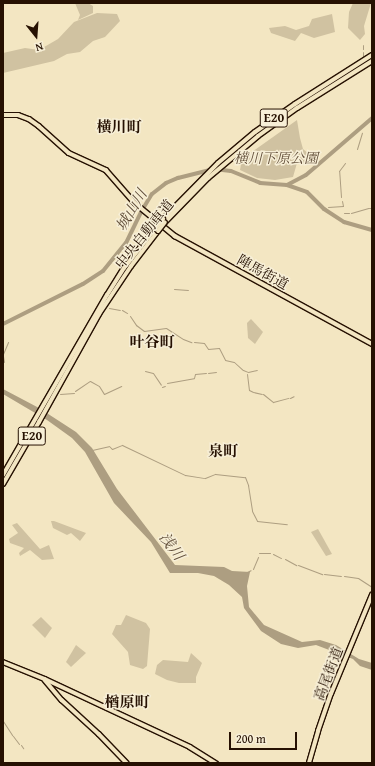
<!DOCTYPE html>
<meta charset="utf-8">
<style>
body{margin:0}
#map{position:relative;width:375px;height:766px;overflow:hidden;background:#f3e6c2;font-family:"Gentium Book Plus","Noto Serif JP",serif}
div>[style]{position:absolute}
[style*='--x']{left:calc(var(--x)*1px);top:calc(var(--y)*1px);width:calc(var(--w)*1px);rotate:calc(var(--a)*1deg)}
.green>*{inset:0;background:#d0c2a1}
.water>*{inset:0;background:#ad9e81}
.stream>*{height:1px;margin:-0.5px;padding:0 0.5px;transform-origin:0.5px;border-radius:0.5px;background:#ad9e81}
.river>*{height:4px;margin:-2px;padding:0 2px;transform-origin:2px;border-radius:2px;background:#ad9e81}
.roads{filter:drop-shadow(1px 0 #261102) drop-shadow(-1px 0 #261102) drop-shadow(0 1px #261102) drop-shadow(0 -1px #261102)}
.major>*{height:3.5px;margin:-1.75px;padding:0 1.75px;transform-origin:1.75px;border-radius:1.75px;background:#f3e6c2}
.highway>*{height:4px;margin:-2px;padding:0 2px;transform-origin:2px;border-radius:2px;background:#f3e6c2}
.bridges{filter:drop-shadow(1px 0 #261102) drop-shadow(-1px 0 #261102) drop-shadow(0 1px #261102) drop-shadow(0 -1px #261102)}
.highway-bridge>*{height:4px;margin:-2px;padding:0 2px;transform-origin:2px;border-radius:2px;background:#f3e6c2}
span{translate:-50% -50%;white-space:nowrap;text-align:center;line-height:1.15;-webkit-text-stroke:3px #f7efd7;paint-order:stroke}
.shield-label span{padding:1px 3px;background:#f7efd7;border:1px solid;border-radius:3px;-webkit-text-stroke-width:0}
.shield-label{font-size:13px;color:#261102;font-weight:700}
.park-label{font-size:14px;color:#624f3a;font-style:italic}
.street-label{font-size:14px;color:#261102}
.neighbourhood-label{font-size:15px;color:#261102;font-weight:700}
.water-label{font-size:15px;color:#63503b;font-style:italic}
.frame{position:absolute;inset:0;border:4px solid #261102;pointer-events:none}
.north{position:absolute;left:16px;top:16px;width:40px;height:40px;-webkit-text-stroke:3px #f7efd7;paint-order:stroke;rotate:163deg;font-size:11px;font-weight:700;line-height:16px;text-align:center;color:#261102}
.north::after{content:'';display:block;margin:auto;width:14px;height:18px;background:#261102;clip-path:polygon(50% 0,100% 100%,50% 72%,0 100%)}
.scale{position:absolute;left:229px;top:732px;width:68px;height:18px;box-sizing:border-box;border:2px solid #261102;border-top:0;padding-left:5px;font-size:12px;line-height:14px;white-space:nowrap;color:#261102;-webkit-text-stroke:3px #f7efd7;paint-order:stroke}
</style>
<div id="map">
<div class="green">
<i style="clip-path:polygon(75px 3px,88px 3px,93px 6px,93px 13px,78px 20px,80px 15px)"></i>
<i style="clip-path:polygon(353px 3px,371px 3px,364px 26px,365px 34px,360px 40px,348px 28px,349px 12px)"></i>
<i style="clip-path:polygon(97px 13px,117px 14px,120px 21px,105px 37px,93px 41px,80px 52px,67px 54px,54px 61px,3px 73px,3px 53px,25px 48px,39px 50px,58px 39px,74px 22px)"></i>
<i style="clip-path:polygon(332px 14px,335px 32px,314px 38px,301px 33px,295px 41px,271px 33px,269px 28px,285px 26px,296px 30px,309px 26px,312px 19px)"></i>
<i style="clip-path:polygon(297px 120px,300px 138px,303px 149px,309px 154px,312px 164px,297px 163px,293px 177px,275px 180px,257px 178px,240px 170px,242px 159px)"></i>
<i style="clip-path:polygon(251px 319px,263px 332px,255px 344px,248px 338px,247px 323px)"></i>
<i style="clip-path:polygon(51px 521px,54px 521px,86px 533px,80px 541px,71px 533px,67px 535px,53px 528px)"></i>
<i style="clip-path:polygon(17px 523px,40px 549px,49px 545px,54px 559px,42px 560px,30px 550px,20px 556px,19px 553px,24px 548px,10px 543px,9px 539px,18px 533px,12px 525px)"></i>
<i style="clip-path:polygon(318px 529px,332px 554px,326px 556px,311px 532px)"></i>
<i style="clip-path:polygon(126px 615px,146px 623px,150px 629px,147px 666px,143px 669px,130px 665px,128px 652px,112px 634px,116px 625px,121px 625px)"></i>
<i style="clip-path:polygon(41px 617px,52px 628px,45px 638px,32px 625px)"></i>
<i style="clip-path:polygon(76px 645px,86px 653px,71px 667px,66px 662px)"></i>
<i style="clip-path:polygon(191px 653px,202px 663px,196px 677px,196px 683px,179px 683px,167px 680px,155px 674px,157px 665px,163px 660px,188px 662px)"></i>
</div>
<div class="water">
<i style="clip-path:polygon(3px 389px,39px 408px,76px 432px,92px 448px,117px 489px,175px 565px,224px 567px,232px 571px,250px 572px,247px 586px,249px 607px,264px 625px,302px 642px,320px 640px,336px 645px,359px 659px,372px 663px,372px 670px,360px 666px,353px 659px,345px 656px,316px 645px,298px 648px,281px 644px,261px 631px,244px 608px,242px 597px,229px 585px,214px 576px,198px 573px,170px 573px,151px 542px,114px 503px,85px 452px,72px 438px,47px 420px,3px 394px)"></i>
</div>
<div class="stream">
<i style="--x:363;--y:49;--w:4;--a:-90"></i>
<i style="--x:363;--y:52;--w:6;--a:90"></i>
<i style="--x:357;--y:149;--w:17;--a:-73"></i>
<i style="--x:341;--y:197;--w:26;--a:-94"></i>
<i style="--x:339;--y:171;--w:10;--a:-53"></i>
<i style="--x:328;--y:207;--w:15;--a:-4"></i>
<i style="--x:343;--y:206;--w:5;--a:-101"></i>
<i style="--x:369;--y:208;--w:3;--a:0"></i>
<i style="--x:325;--y:209;--w:1;--a:-45"></i>
<i style="--x:344;--y:213;--w:5;--a:0"></i>
<i style="--x:351;--y:213;--w:18;--a:-16"></i>
<i style="--x:174;--y:289;--w:14;--a:4"></i>
<i style="--x:109;--y:308;--w:11;--a:10"></i>
<i style="--x:122;--y:310;--w:6;--a:31"></i>
<i style="--x:130;--y:316;--w:11;--a:56"></i>
<i style="--x:136;--y:325;--w:10;--a:37"></i>
<i style="--x:144;--y:331;--w:22;--a:-8"></i>
<i style="--x:166;--y:328;--w:20;--a:33"></i>
<i style="--x:183;--y:339;--w:9;--a:21"></i>
<i style="--x:194;--y:342;--w:10;--a:6"></i>
<i style="--x:204;--y:343;--w:7;--a:56"></i>
<i style="--x:208;--y:349;--w:11;--a:-5"></i>
<i style="--x:219;--y:348;--w:13;--a:63"></i>
<i style="--x:225;--y:360;--w:9;--a:13"></i>
<i style="--x:234;--y:362;--w:12;--a:42"></i>
<i style="--x:243;--y:370;--w:5;--a:22"></i>
<i style="--x:248;--y:372;--w:9;--a:-13"></i>
<i style="--x:3;--y:354;--w:13;--a:-67"></i>
<i style="--x:3;--y:356;--w:6;--a:81"></i>
<i style="--x:145;--y:371;--w:8;--a:14"></i>
<i style="--x:153;--y:373;--w:14;--a:56"></i>
<i style="--x:208;--y:373;--w:8;--a:-7"></i>
<i style="--x:247;--y:374;--w:16;--a:83"></i>
<i style="--x:249;--y:390;--w:4;--a:27"></i>
<i style="--x:253;--y:392;--w:9;--a:13"></i>
<i style="--x:167;--y:383;--w:27;--a:-10"></i>
<i style="--x:194;--y:378;--w:4;--a:-76"></i>
<i style="--x:195;--y:374;--w:11;--a:-5"></i>
<i style="--x:162;--y:387;--w:3;--a:-18"></i>
<i style="--x:75;--y:391;--w:18;--a:-34"></i>
<i style="--x:90;--y:381;--w:10;--a:29"></i>
<i style="--x:99;--y:386;--w:9;--a:58"></i>
<i style="--x:104;--y:394;--w:19;--a:-25"></i>
<i style="--x:60;--y:394;--w:14;--a:-4"></i>
<i style="--x:263;--y:394;--w:13;--a:39"></i>
<i style="--x:273;--y:402;--w:16;--a:-15"></i>
<i style="--x:290;--y:398;--w:4;--a:-27"></i>
<i style="--x:92;--y:450;--w:17;--a:-13"></i>
<i style="--x:109;--y:446;--w:4;--a:45"></i>
<i style="--x:112;--y:449;--w:11;--a:-22"></i>
<i style="--x:122;--y:445;--w:70;--a:25.5"></i>
<i style="--x:185;--y:475;--w:20;--a:9"></i>
<i style="--x:205;--y:478;--w:11;--a:-22"></i>
<i style="--x:215;--y:474;--w:30;--a:6"></i>
<i style="--x:245;--y:477;--w:9;--a:69"></i>
<i style="--x:248;--y:485;--w:26;--a:81"></i>
<i style="--x:252;--y:511;--w:11;--a:63"></i>
<i style="--x:257;--y:521;--w:30;--a:6"></i>
<i style="--x:259;--y:553;--w:11;--a:0"></i>
<i style="--x:273;--y:554;--w:9;--a:27"></i>
<i style="--x:285;--y:559;--w:13;--a:29"></i>
<i style="--x:298;--y:565;--w:26;--a:21"></i>
<i style="--x:253;--y:569;--w:13;--a:-67"></i>
<i style="--x:247;--y:572;--w:4;--a:-27"></i>
<i style="--x:324;--y:574;--w:17;--a:7"></i>
<i style="--x:344;--y:576;--w:14;--a:8"></i>
<i style="--x:358;--y:578;--w:17;--a:33"></i>
<i style="--x:3;--y:721;--w:17;--a:57"></i>
<i style="--x:13;--y:736;--w:10;--a:53"></i>
<i style="--x:21;--y:745;--w:4;--a:56"></i>
</div>
<div class="river">
<i style="--x:287;--y:185;--w:21;--a:19"></i>
<i style="--x:307;--y:192;--w:24;--a:45"></i>
<i style="--x:324;--y:209;--w:24;--a:33"></i>
<i style="--x:344;--y:222;--w:29;--a:16"></i>
<i style="--x:3;--y:324;--w:89;--a:-26.6"></i>
<i style="--x:83;--y:284;--w:24;--a:-33"></i>
<i style="--x:103;--y:271;--w:36;--a:-51"></i>
<i style="--x:126;--y:243;--w:34;--a:-64"></i>
<i style="--x:141;--y:212;--w:21;--a:-59"></i>
<i style="--x:152;--y:194;--w:18;--a:-38"></i>
<i style="--x:166;--y:183;--w:13;--a:-23"></i>
<i style="--x:178;--y:178;--w:37;--a:-14"></i>
<i style="--x:214;--y:169;--w:17;--a:7"></i>
<i style="--x:231;--y:171;--w:31;--a:22"></i>
<i style="--x:260;--y:183;--w:27;--a:4"></i>
<i style="--x:287;--y:185;--w:21;--a:-28"></i>
<i style="--x:306;--y:175;--w:87;--a:-40.8"></i>
</div>
<div class="roads">
<div class="major">
<i style="--x:3;--y:115;--w:15;--a:0"></i>
<i style="--x:18;--y:115;--w:12;--a:20"></i>
<i style="--x:29;--y:119;--w:12;--a:35"></i>
<i style="--x:39;--y:126;--w:40;--a:42"></i>
<i style="--x:69;--y:153;--w:41;--a:24.7"></i>
<i style="--x:106;--y:170;--w:44;--a:48.7"></i>
<i style="--x:135;--y:203;--w:52;--a:39.5"></i>
<i style="--x:175;--y:236;--w:225;--a:28.7"></i>
<i style="--x:3;--y:662;--w:45;--a:22"></i>
<i style="--x:45;--y:679;--w:160;--a:25.1"></i>
<i style="--x:190;--y:747;--w:31;--a:32"></i>
<i style="--x:45;--y:680;--w:26;--a:50"></i>
<i style="--x:62;--y:700;--w:50;--a:42.6"></i>
<i style="--x:99;--y:734;--w:40;--a:46"></i>
<i style="--x:309;--y:763;--w:33;--a:-74"></i>
<i style="--x:318;--y:731;--w:39;--a:-71"></i>
<i style="--x:331;--y:694;--w:107;--a:-67.5"></i>
</div>
<div class="highway">
<i style="--x:163;--y:219;--w:78;--a:-45.5"></i>
<i style="--x:218;--y:163;--w:48;--a:-40"></i>
<i style="--x:255;--y:132;--w:49;--a:-35"></i>
<i style="--x:295;--y:104;--w:91;--a:-32.5"></i>
<i style="--x:165;--y:222;--w:62;--a:-45.7"></i>
<i style="--x:208;--y:178;--w:65;--a:-40"></i>
<i style="--x:258;--y:136;--w:48;--a:-35.7"></i>
<i style="--x:297;--y:108;--w:89;--a:-32.1"></i>
<i style="--x:3;--y:475;--w:208;--a:-60"></i>
<i style="--x:107;--y:295;--w:32;--a:-58"></i>
<i style="--x:124;--y:268;--w:50;--a:-51.5"></i>
<i style="--x:3;--y:484;--w:72;--a:-59.9"></i>
<i style="--x:39;--y:422;--w:124;--a:-60.9"></i>
<i style="--x:99;--y:314;--w:58;--a:-56.3"></i>
<i style="--x:131;--y:266;--w:44;--a:-52.4"></i>
</div>
</div>
<div class="bridges">
<div class="highway-bridge">
<i style="--x:155;--y:229;--w:13;--a:-51"></i>
<i style="--x:158;--y:231;--w:11;--a:-52"></i>
</div>
</div>
<div class="shield-label">
<span style="left:274px;top:118px">E20</span>
<span style="left:32px;top:436px">E20</span>
</div>
<div class="park-label">
<span style="left:276px;top:158px">横川下原公園</span>
</div>
<div class="street-label">
<span style="left:144px;top:234px;rotate:-51deg">中央自動車道</span>
<span style="left:263px;top:272px;rotate:29deg">陣馬街道</span>
<span style="left:328px;top:674px;rotate:-69deg">高尾街道</span>
</div>
<div class="neighbourhood-label">
<span style="left:119px;top:127px">横川町</span>
<span style="left:152px;top:342px">叶谷町</span>
<span style="left:223px;top:451px">泉町</span>
<span style="left:127px;top:702px">楢原町</span>
</div>
<div class="water-label">
<span style="left:131px;top:210px;rotate:-59deg">城山川</span>
<span style="left:172px;top:546px;rotate:54deg">浅川</span>
</div>
<div class="frame"></div>
<div class="north">N</div>
<div class="scale">200 m</div>
</div>
